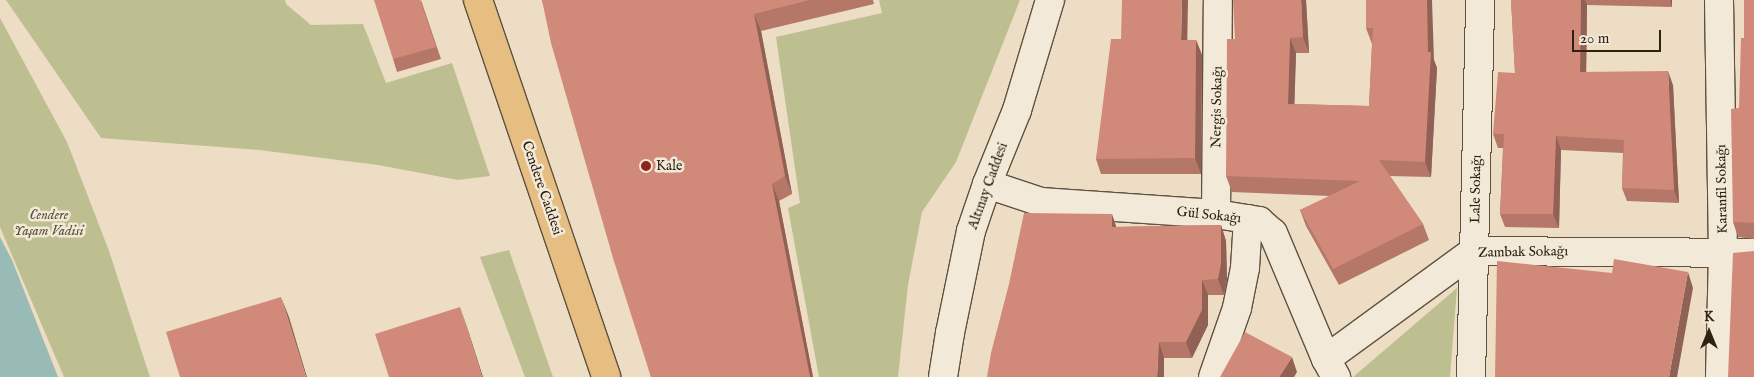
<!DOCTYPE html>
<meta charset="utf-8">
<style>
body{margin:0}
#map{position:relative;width:1754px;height:377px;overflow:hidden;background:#ecddc4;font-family:"IM FELL English",serif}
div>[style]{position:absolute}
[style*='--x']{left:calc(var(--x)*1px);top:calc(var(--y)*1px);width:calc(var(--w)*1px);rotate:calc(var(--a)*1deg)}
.green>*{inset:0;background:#bebf90}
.water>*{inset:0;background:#99bbb6}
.roads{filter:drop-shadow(1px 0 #5e513f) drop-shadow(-1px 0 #5e513f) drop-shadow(0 1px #5e513f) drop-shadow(0 -1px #5e513f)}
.minor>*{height:28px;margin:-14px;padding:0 14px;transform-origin:14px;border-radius:14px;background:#f3e9d9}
.tertiary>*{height:28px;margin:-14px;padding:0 14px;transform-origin:14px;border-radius:14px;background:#f3e9d9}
.primary>*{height:28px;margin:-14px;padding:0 14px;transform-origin:14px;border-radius:14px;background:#e6be82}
.wall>*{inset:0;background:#b47768}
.shaded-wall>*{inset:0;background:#926155}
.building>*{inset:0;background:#d18a79}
.dots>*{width:14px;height:14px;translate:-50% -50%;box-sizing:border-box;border:2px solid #f3e9d9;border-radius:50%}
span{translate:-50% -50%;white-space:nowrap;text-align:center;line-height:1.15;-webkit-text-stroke:5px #f3e9d9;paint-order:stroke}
.street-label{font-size:14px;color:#2e2213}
.poi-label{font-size:14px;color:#2e2213}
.left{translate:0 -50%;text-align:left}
.park-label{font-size:14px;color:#595138;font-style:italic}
.north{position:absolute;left:1684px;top:307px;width:50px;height:50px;-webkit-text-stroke:4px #f3e9d9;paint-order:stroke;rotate:0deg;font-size:14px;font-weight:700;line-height:20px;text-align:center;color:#2e2213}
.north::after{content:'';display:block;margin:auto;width:18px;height:22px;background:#2e2213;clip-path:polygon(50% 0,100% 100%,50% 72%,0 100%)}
.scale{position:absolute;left:1572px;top:30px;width:89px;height:22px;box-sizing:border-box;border:2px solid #2e2213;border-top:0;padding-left:6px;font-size:15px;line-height:18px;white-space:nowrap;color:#2e2213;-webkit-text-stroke:4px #f3e9d9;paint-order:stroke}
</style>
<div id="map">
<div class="green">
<i style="clip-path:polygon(6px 0,285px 0,286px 4px,311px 25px,363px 24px,386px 83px,452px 63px,490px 176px,458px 180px,378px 165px,259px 150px,101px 138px)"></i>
<i style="clip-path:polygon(879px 0,1020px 0,956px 162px,922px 212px,908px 285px,898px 377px,819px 377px,788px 208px,800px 203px,776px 37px,882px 13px)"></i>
<i style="clip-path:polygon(0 18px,67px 142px,109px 251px,150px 377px,64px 377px,0 227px)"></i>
<i style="clip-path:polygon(509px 250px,553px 377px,525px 377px,480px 257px)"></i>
<i style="clip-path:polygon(1457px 288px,1450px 377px,1353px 377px)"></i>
</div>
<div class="water">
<i style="clip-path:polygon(0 237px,12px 260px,58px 377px,0 377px)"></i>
</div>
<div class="roads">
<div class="minor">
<i style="--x:1719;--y:0;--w:253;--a:89.1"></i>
<i style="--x:1723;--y:253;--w:124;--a:91.4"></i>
<i style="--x:987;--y:184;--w:57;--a:18.4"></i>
<i style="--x:1041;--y:202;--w:175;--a:3.9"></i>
<i style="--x:1216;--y:214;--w:44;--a:9.2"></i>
<i style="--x:1259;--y:221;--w:18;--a:41"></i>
<i style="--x:1273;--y:233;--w:137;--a:67.2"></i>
<i style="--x:1326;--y:359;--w:21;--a:61"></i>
<i style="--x:1216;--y:214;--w:214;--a:-89.5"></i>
<i style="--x:1326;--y:359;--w:183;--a:-36.1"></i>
<i style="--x:1474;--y:251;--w:280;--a:0.4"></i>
<i style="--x:1213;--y:377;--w:73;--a:-70.8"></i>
<i style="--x:1237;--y:308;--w:41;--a:-78.7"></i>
<i style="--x:1245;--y:268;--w:49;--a:-86.5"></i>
<i style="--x:1471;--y:377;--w:377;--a:-88.6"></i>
</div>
<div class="tertiary">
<i style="--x:943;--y:377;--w:45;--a:-81"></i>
<i style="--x:950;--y:333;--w:104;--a:-78.4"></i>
<i style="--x:971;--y:231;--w:50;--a:-71.2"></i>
<i style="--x:987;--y:184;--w:80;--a:-67.9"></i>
<i style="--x:1017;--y:110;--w:115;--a:-73.3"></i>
</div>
<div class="primary">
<i style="--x:478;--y:0;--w:398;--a:71.2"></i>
</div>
</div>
<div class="wall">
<i style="clip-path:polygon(421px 0,441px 59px,397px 72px,393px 59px)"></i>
<i style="clip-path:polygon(542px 0,873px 0,874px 4px,761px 31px,792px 194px,779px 201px,813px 377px,651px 377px)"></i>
<i style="clip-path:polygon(1306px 0,1309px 53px,1296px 53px,1294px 104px,1369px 106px,1372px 44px,1366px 28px,1366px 0,1434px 60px,1437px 68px,1431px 177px,1390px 176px,1423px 224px,1429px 240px,1339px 285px,1306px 226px,1300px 210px,1330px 196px,1232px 192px,1226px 176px)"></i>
<i style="clip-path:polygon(1511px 0,1672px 0,1672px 7px,1587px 5px,1586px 72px,1673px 85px,1679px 203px,1627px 201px,1622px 188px,1623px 153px,1561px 150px,1559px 228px,1505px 227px,1500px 214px,1503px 148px,1498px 148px,1493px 134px,1515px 73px)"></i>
<i style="clip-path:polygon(1754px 0,1754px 239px,1738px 237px,1733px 222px,1744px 38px)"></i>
<i style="clip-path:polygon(1121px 39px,1196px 40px,1202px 55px,1201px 174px,1101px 174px,1096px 159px)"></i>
<i style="clip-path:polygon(1112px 214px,1116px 227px,1221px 225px,1226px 241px,1227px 280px,1224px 295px,1208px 295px,1208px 325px,1192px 358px,1164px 358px,1164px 377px)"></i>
</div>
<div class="shaded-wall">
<i style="clip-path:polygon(1182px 0,1188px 0,1187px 55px,1181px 40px)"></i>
<i style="clip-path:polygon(1301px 0,1306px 0,1309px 53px,1303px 37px)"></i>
<i style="clip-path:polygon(1427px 0,1432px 0,1434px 60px,1437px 68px,1431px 177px,1425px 162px)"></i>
<i style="clip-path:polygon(1581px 0,1585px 0,1587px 5px,1586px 86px,1580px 72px)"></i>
<i style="clip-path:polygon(1670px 0,1672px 0,1672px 7px)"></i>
<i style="clip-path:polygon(754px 14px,761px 31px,792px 194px,785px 176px)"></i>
<i style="clip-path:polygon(1290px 38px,1296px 53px,1294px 120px,1288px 104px)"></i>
<i style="clip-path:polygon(1196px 40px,1202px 55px,1201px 174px,1195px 158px)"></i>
<i style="clip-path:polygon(1668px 71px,1673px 85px,1679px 203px,1674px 190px)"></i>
<i style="clip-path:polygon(1556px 136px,1561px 150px,1559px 228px,1553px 214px)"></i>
<i style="clip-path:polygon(772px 184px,779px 201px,813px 377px,810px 377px)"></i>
<i style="clip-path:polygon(1112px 214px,1117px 229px,1112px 227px)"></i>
<i style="clip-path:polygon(1221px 225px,1226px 241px,1227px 280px,1224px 295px,1218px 279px)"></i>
<i style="clip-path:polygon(1688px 272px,1693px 288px,1677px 377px,1669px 377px)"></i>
<i style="clip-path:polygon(1202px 280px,1208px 295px,1208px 325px,1192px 358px,1186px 342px)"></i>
<i style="clip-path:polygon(281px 297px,289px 317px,307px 377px,306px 377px)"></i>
<i style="clip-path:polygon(460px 307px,467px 327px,483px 377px,482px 377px)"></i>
<i style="clip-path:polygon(1159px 342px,1164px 358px,1164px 377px,1157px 377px)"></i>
<i style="clip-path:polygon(1292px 357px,1297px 372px,1294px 377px,1279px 377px)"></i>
</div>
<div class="building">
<i style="clip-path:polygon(374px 0,420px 0,436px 47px,393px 59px)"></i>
<i style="clip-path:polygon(542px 0,810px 0,754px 14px,785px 176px,772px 184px,810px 377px,651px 377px,613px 258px,551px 43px)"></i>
<i style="clip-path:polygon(1122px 0,1182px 0,1181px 40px,1196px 40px,1195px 158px,1096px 159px,1111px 39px,1121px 39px)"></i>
<i style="clip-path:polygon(1233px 0,1301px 0,1303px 37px,1290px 38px,1288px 104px,1369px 106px,1373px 28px,1366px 28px,1366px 0,1427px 0,1428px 52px,1431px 52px,1425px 162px,1379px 160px,1423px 224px,1333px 269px,1300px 210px,1360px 181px,1226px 176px,1227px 39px,1235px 39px)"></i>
<i style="clip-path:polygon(1511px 0,1581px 0,1580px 72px,1668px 71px,1674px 190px,1622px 188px,1624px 140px,1556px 136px,1553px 214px,1500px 214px,1504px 134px,1493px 134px,1498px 72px,1515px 73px)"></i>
<i style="clip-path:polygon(1744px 0,1754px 0,1754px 223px,1733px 222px,1731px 109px,1739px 108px,1741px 38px,1744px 38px)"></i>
<i style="clip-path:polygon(1024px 213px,1112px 214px,1112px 227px,1221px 225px,1221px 264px,1218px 279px,1202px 280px,1202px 310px,1186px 342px,1159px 342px,1157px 377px,987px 377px,991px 353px,1009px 284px)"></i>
<i style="clip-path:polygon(1754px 251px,1754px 377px,1728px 377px,1733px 253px)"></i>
<i style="clip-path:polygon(1614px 259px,1688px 272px,1669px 377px,1495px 377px,1497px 261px,1612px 273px)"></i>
<i style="clip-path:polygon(281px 297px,306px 377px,180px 377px,166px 332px)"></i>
<i style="clip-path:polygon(460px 307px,482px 377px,389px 377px,375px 334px)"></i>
<i style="clip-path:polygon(1245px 332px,1292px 357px,1279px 377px,1220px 377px)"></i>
</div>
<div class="dots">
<i style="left:646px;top:166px;background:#8f2418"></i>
</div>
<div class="street-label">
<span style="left:1217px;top:107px;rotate:-89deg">Nergis Sokağı</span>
<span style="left:988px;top:186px;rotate:-70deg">Altınay Caddesi</span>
<span style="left:542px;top:188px;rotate:71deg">Cendere Caddesi</span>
<span style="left:1476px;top:189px;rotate:-89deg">Lale Sokağı</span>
<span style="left:1722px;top:189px;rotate:-91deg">Karanfil Sokağı</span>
<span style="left:1209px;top:215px;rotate:6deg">Gül Sokağı</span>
<span style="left:1523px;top:252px;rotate:-1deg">Zambak Sokağı</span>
</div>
<div class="poi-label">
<span class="left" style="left:656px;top:166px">Kale</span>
</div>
<div class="park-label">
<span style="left:49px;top:223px">Cendere<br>Yaşam Vadisi</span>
</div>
<div class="north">K</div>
<div class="scale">20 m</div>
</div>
